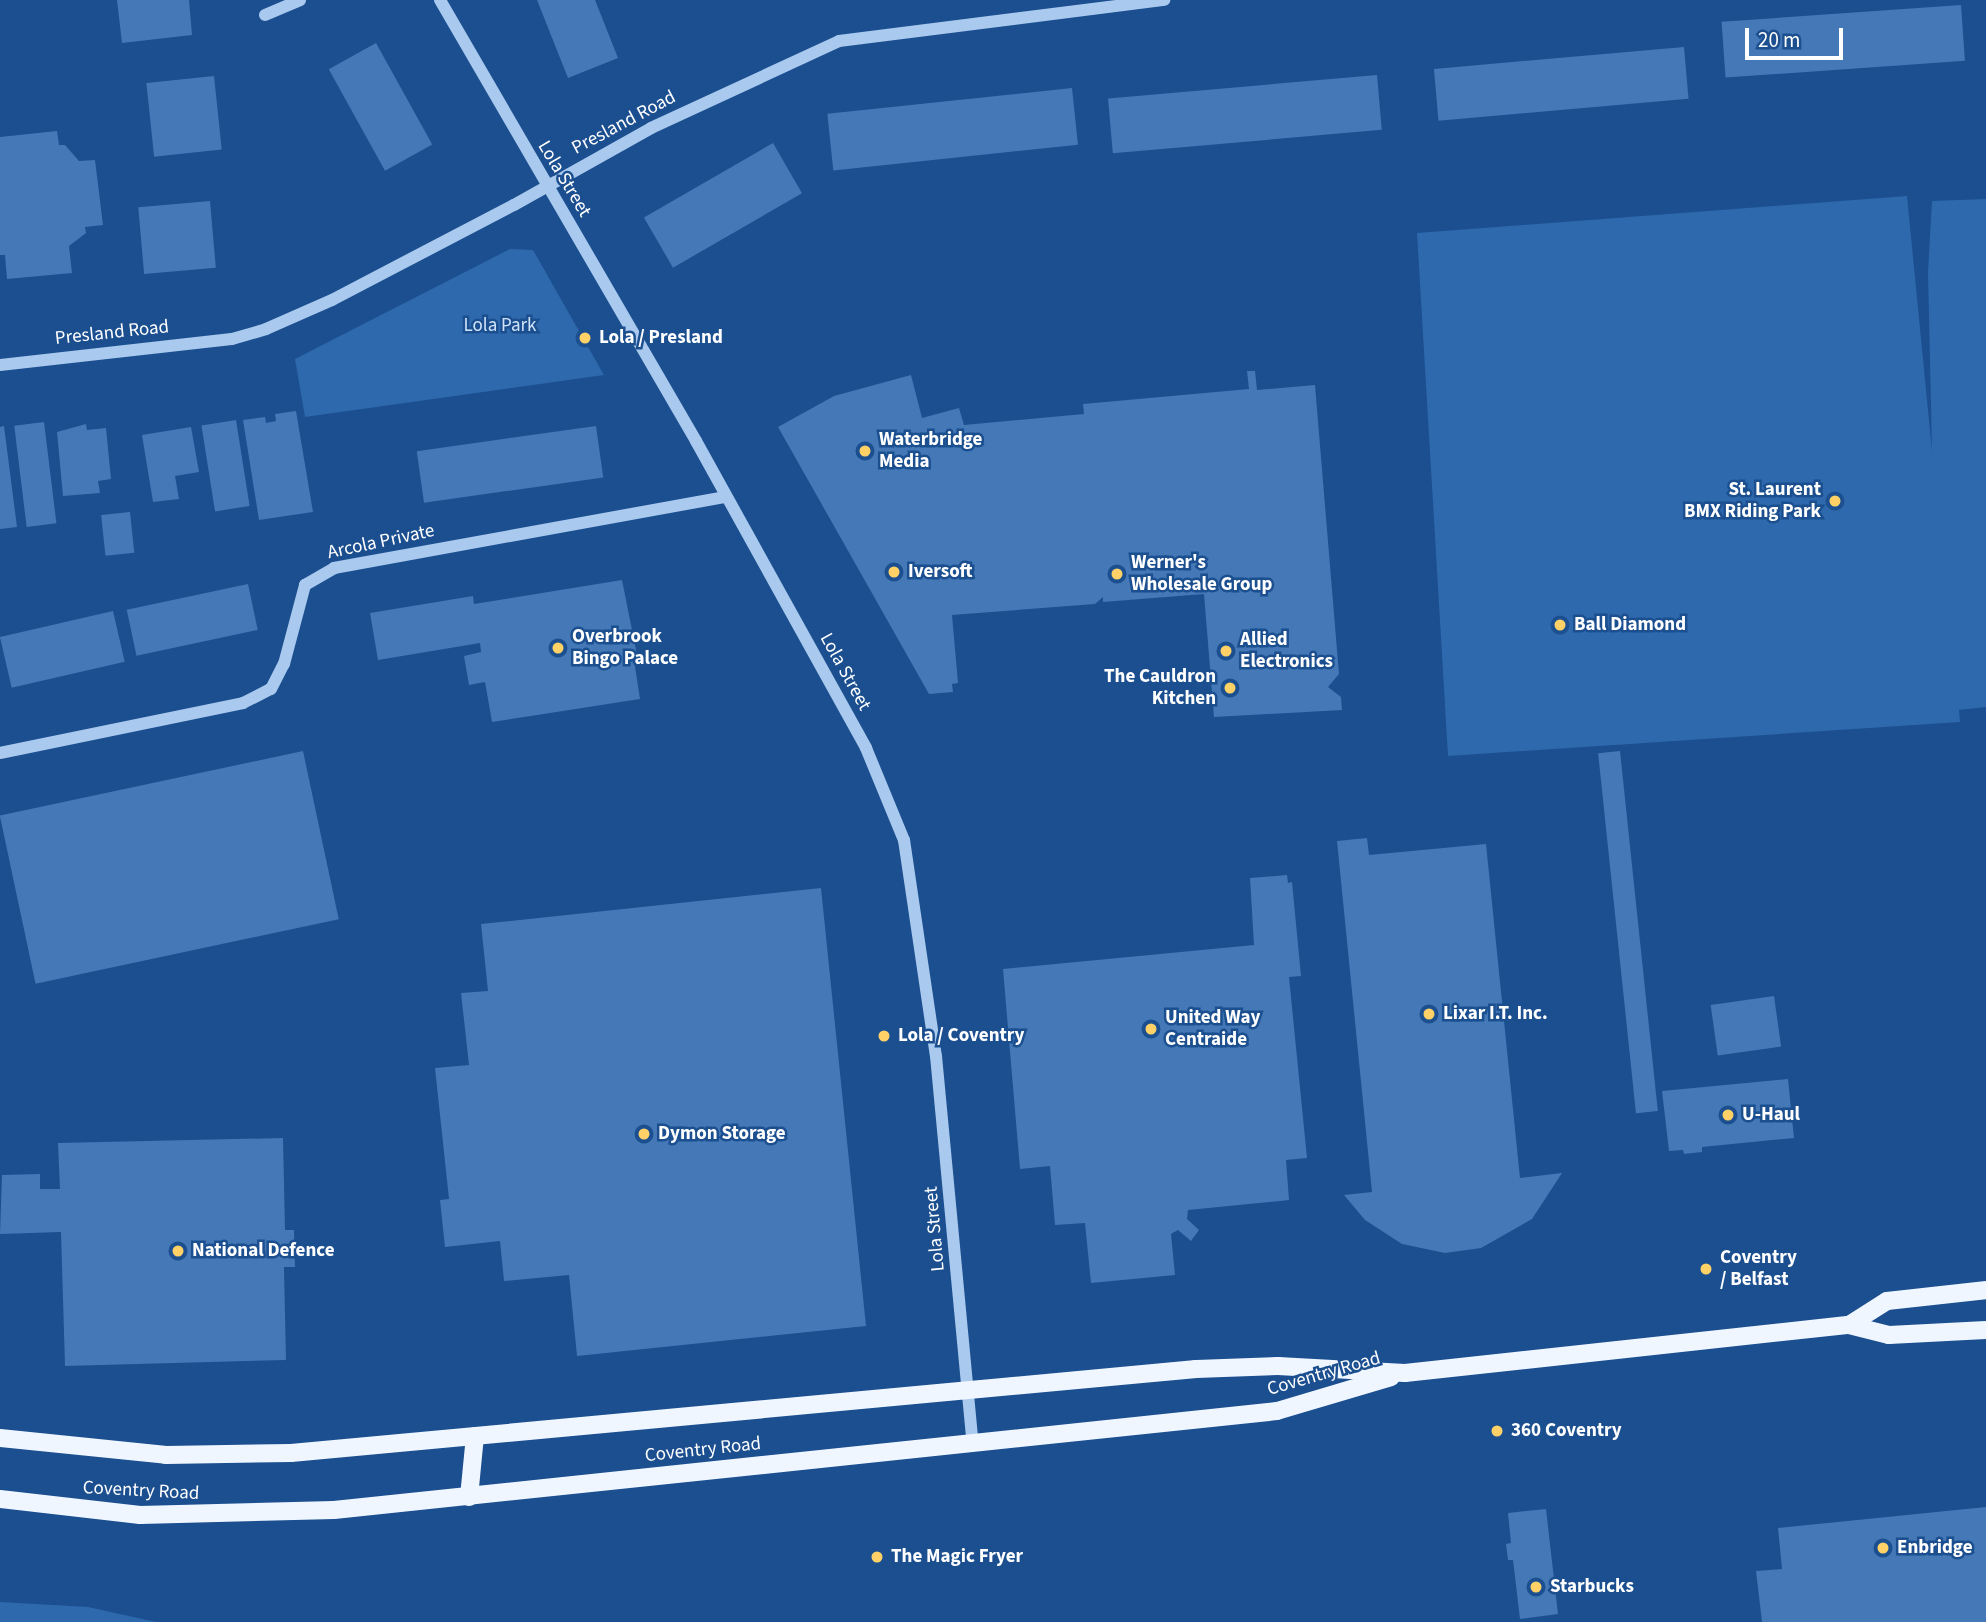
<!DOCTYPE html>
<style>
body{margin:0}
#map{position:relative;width:1986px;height:1622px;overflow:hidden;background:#1b4f8f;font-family:"Source Sans 3",sans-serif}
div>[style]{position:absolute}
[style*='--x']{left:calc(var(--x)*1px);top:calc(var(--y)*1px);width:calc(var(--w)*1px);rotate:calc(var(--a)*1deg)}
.green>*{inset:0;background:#2e69ad}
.building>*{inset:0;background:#4478b7;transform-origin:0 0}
.minor>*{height:12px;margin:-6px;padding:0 6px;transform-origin:6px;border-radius:6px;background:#a9c9ee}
.major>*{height:18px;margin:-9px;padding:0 9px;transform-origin:9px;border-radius:9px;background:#f0f6ff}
.dots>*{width:19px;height:19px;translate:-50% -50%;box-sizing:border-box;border:4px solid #1b4f8f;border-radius:50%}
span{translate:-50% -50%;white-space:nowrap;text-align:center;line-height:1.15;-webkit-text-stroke:5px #1b4f8f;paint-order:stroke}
.street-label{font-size:19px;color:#fff}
.park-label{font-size:19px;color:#cfe3fa}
.poi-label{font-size:19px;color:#fff;font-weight:700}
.left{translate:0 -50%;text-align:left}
.right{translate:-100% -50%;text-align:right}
.scale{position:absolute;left:1745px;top:28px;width:98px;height:32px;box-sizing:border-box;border:4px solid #fff;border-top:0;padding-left:9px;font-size:21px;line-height:24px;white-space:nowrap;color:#fff;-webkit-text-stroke:5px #1b4f8f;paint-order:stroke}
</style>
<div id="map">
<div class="green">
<i style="clip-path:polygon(1907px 196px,1932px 451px,1928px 272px,1932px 201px,1986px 199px,1986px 707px,1959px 710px,1960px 722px,1448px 756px,1417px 233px)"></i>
<i style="clip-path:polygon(510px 249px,533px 250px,604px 375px,305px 417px,295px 359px)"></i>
<i style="clip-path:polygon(0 1602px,88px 1607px,156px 1622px,0 1622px)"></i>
</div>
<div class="building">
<i style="clip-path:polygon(117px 0,189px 0,192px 35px,122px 43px)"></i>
<i style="clip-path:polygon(537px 0,595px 0,618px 58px,568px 78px)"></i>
<i style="left:1961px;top:5px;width:56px;height:240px;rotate:86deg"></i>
<i style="left:376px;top:43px;width:116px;height:54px;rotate:61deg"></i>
<i style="left:1684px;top:47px;width:52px;height:251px;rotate:85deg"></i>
<i style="left:1377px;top:75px;width:55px;height:270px;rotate:85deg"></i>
<i style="left:214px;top:76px;width:74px;height:68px;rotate:84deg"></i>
<i style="left:1072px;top:88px;width:57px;height:246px;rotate:84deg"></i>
<i style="clip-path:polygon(57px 131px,59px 145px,65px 145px,79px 161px,95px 160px,103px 225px,85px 227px,86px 233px,69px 246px,72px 273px,7px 279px,5px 255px,0 255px,0 137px)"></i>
<i style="left:773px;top:143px;width:58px;height:149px;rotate:60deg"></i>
<i style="left:210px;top:201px;width:67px;height:72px;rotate:85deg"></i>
<i style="clip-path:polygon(1247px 371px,1255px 371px,1257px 390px,1315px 385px,1339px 674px,1328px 687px,1341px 697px,1342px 710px,1214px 717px,1204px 594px,1103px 602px,1103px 597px,1095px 604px,952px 615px,958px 683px,952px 684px,953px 692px,929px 694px,778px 427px,834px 396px,911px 375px,922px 418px,959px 408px,964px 425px,1084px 414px,1083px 404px,1249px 389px)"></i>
<i style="clip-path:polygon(296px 411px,313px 512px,259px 520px,243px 420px,265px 417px,266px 423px,276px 421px,275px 414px)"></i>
<i style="left:236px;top:420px;width:87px;height:35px;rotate:81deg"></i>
<i style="left:44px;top:422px;width:102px;height:30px;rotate:83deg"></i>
<i style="clip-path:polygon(86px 424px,87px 430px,106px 428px,111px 479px,98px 481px,100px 493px,63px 496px,57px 432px)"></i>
<i style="clip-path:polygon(4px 426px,17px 527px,0 529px,0 427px)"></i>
<i style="left:596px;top:426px;width:52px;height:181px;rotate:82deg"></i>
<i style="clip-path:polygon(191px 427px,199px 472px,175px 476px,179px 499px,153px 502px,142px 435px)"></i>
<i style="left:130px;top:512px;width:41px;height:29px;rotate:84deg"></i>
<i style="clip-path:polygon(622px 580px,638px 660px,634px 660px,640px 699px,492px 722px,485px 682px,469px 685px,464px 656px,481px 652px,480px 643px,378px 660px,370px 613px,473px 596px,474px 604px)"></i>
<i style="left:248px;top:584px;width:47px;height:124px;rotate:78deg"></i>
<i style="left:113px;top:611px;width:52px;height:116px;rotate:77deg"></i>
<i style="left:303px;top:751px;width:172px;height:310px;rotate:78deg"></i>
<i style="left:1620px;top:751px;width:362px;height:22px;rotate:84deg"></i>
<i style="clip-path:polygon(1367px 838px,1369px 855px,1486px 844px,1520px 1178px,1562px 1173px,1532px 1219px,1481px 1248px,1445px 1253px,1402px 1244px,1365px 1220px,1344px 1195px,1372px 1192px,1337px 841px)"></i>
<i style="clip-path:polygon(1287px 875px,1288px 883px,1292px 882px,1301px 976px,1289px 977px,1307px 1158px,1286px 1160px,1289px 1200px,1188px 1210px,1187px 1219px,1199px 1230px,1191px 1241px,1178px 1230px,1171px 1234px,1175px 1275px,1091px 1283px,1085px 1223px,1055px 1225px,1050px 1166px,1020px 1169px,1003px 969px,1254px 945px,1250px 878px)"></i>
<i style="clip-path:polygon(821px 888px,866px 1326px,577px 1356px,569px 1275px,504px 1281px,500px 1241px,445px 1247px,440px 1200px,449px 1199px,435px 1068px,469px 1065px,461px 993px,488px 991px,481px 924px)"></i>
<i style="left:1774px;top:996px;width:51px;height:64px;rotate:82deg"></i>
<i style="clip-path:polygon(1788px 1079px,1794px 1138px,1702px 1147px,1702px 1152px,1684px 1154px,1683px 1150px,1669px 1151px,1662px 1091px)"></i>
<i style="clip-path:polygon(283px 1138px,285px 1230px,294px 1230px,295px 1267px,284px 1267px,286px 1360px,65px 1366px,61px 1232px,0 1234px,2px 1175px,40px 1174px,40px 1189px,60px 1189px,58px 1143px)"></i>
<i style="clip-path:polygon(1986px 1507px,1986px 1622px,1762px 1622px,1756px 1571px,1782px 1569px,1778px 1528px)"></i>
<i style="clip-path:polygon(1546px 1509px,1558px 1614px,1520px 1619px,1513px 1560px,1508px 1560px,1506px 1544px,1511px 1543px,1508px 1513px)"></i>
</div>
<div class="minor">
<i style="--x:440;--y:0;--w:510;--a:59.86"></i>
<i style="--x:696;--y:441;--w:351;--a:61"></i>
<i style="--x:866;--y:748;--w:100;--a:67.6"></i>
<i style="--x:904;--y:840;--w:218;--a:81.6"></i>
<i style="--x:936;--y:1056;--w:390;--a:84.6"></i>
<i style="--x:265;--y:15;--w:38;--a:-23"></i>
<i style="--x:0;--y:365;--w:233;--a:-6.4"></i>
<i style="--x:232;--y:339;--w:35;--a:-16"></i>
<i style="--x:266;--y:329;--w:72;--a:-23.7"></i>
<i style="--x:332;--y:300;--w:205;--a:-27.6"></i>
<i style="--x:514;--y:205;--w:157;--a:-29.3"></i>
<i style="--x:651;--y:128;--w:207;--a:-24.8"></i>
<i style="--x:839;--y:41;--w:328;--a:-7.2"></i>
<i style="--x:0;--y:753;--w:248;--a:-11.6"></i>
<i style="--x:243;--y:703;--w:31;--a:-27"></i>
<i style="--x:271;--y:689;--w:28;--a:-63"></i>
<i style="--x:284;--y:664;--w:82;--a:-75.1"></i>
<i style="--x:305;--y:585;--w:34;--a:-30"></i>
<i style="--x:334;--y:568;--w:398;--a:-10.3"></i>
</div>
<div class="major">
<i style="--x:1849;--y:1325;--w:45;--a:-32.3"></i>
<i style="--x:1887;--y:1301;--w:100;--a:-6.3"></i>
<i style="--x:0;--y:1438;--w:167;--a:5.8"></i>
<i style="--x:166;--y:1455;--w:125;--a:-0.9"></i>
<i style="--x:291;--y:1453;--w:909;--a:-5.3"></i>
<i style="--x:1196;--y:1369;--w:82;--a:-2.1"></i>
<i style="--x:1278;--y:1366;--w:127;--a:3.2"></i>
<i style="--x:1405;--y:1373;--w:447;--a:-6.2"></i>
<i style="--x:1849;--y:1325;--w:41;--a:14"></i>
<i style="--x:1889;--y:1335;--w:97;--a:-3"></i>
<i style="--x:469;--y:1497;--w:61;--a:-84.4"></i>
<i style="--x:0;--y:1499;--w:141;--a:6.5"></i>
<i style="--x:140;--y:1515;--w:194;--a:-1.5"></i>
<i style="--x:334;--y:1510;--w:948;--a:-5.99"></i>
<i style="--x:1277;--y:1411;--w:119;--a:-16.6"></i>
</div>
<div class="dots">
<i style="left:585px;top:338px;background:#ffd166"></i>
<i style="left:865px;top:451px;background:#ffd166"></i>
<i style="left:1835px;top:501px;background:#ffd166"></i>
<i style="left:894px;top:572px;background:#ffd166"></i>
<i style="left:1117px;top:574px;background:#ffd166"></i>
<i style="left:1560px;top:625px;background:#ffd166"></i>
<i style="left:558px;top:648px;background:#ffd166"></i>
<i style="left:1226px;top:651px;background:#ffd166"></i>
<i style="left:1230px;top:688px;background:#ffd166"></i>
<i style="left:1429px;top:1014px;background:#ffd166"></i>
<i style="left:1151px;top:1029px;background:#ffd166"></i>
<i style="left:884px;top:1036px;background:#ffd166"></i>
<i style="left:1728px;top:1115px;background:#ffd166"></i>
<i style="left:644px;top:1134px;background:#ffd166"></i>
<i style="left:178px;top:1251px;background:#ffd166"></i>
<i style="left:1706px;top:1269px;background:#ffd166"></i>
<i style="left:1497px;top:1431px;background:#ffd166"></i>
<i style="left:1883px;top:1548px;background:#ffd166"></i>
<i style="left:877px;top:1557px;background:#ffd166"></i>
<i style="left:1536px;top:1587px;background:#ffd166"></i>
</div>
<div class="street-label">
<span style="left:624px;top:123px;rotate:-28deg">Presland Road</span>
<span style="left:564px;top:179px;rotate:59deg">Lola Street</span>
<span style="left:112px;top:333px;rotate:-6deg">Presland Road</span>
<span style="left:381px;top:542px;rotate:-12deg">Arcola Private</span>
<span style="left:845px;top:672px;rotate:61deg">Lola Street</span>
<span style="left:935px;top:1229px;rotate:-95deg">Lola Street</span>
<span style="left:1324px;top:1374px;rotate:-16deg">Coventry Road</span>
<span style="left:703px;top:1450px;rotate:-6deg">Coventry Road</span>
<span style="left:141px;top:1491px;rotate:3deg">Coventry Road</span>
</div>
<div class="park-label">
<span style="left:500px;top:326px">Lola Park</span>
</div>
<div class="poi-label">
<span class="left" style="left:599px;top:338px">Lola / Presland</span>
<span class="left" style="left:879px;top:451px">Waterbridge<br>Media</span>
<span class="right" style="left:1821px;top:501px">St. Laurent<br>BMX Riding Park</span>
<span class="left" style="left:1131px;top:574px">Werner's<br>Wholesale Group</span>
<span class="left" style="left:908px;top:572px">Iversoft</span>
<span class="left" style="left:1574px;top:625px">Ball Diamond</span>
<span class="left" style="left:572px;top:648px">Overbrook<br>Bingo Palace</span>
<span class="left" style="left:1240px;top:651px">Allied<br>Electronics</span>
<span class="right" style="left:1216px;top:688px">The Cauldron<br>Kitchen</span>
<span class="left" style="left:1443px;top:1014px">Lixar I.T. Inc.</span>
<span class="left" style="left:1165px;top:1029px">United Way<br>Centraide</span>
<span class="left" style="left:898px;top:1036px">Lola / Coventry</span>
<span class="left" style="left:1742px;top:1115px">U-Haul</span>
<span class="left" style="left:658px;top:1134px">Dymon Storage</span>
<span class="left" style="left:192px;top:1251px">National Defence</span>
<span class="left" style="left:1720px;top:1269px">Coventry<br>/ Belfast</span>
<span class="left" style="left:1511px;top:1431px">360 Coventry</span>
<span class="left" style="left:1897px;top:1548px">Enbridge</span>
<span class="left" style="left:891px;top:1557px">The Magic Fryer</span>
<span class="left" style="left:1550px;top:1587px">Starbucks</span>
</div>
<div class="scale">20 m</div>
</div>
